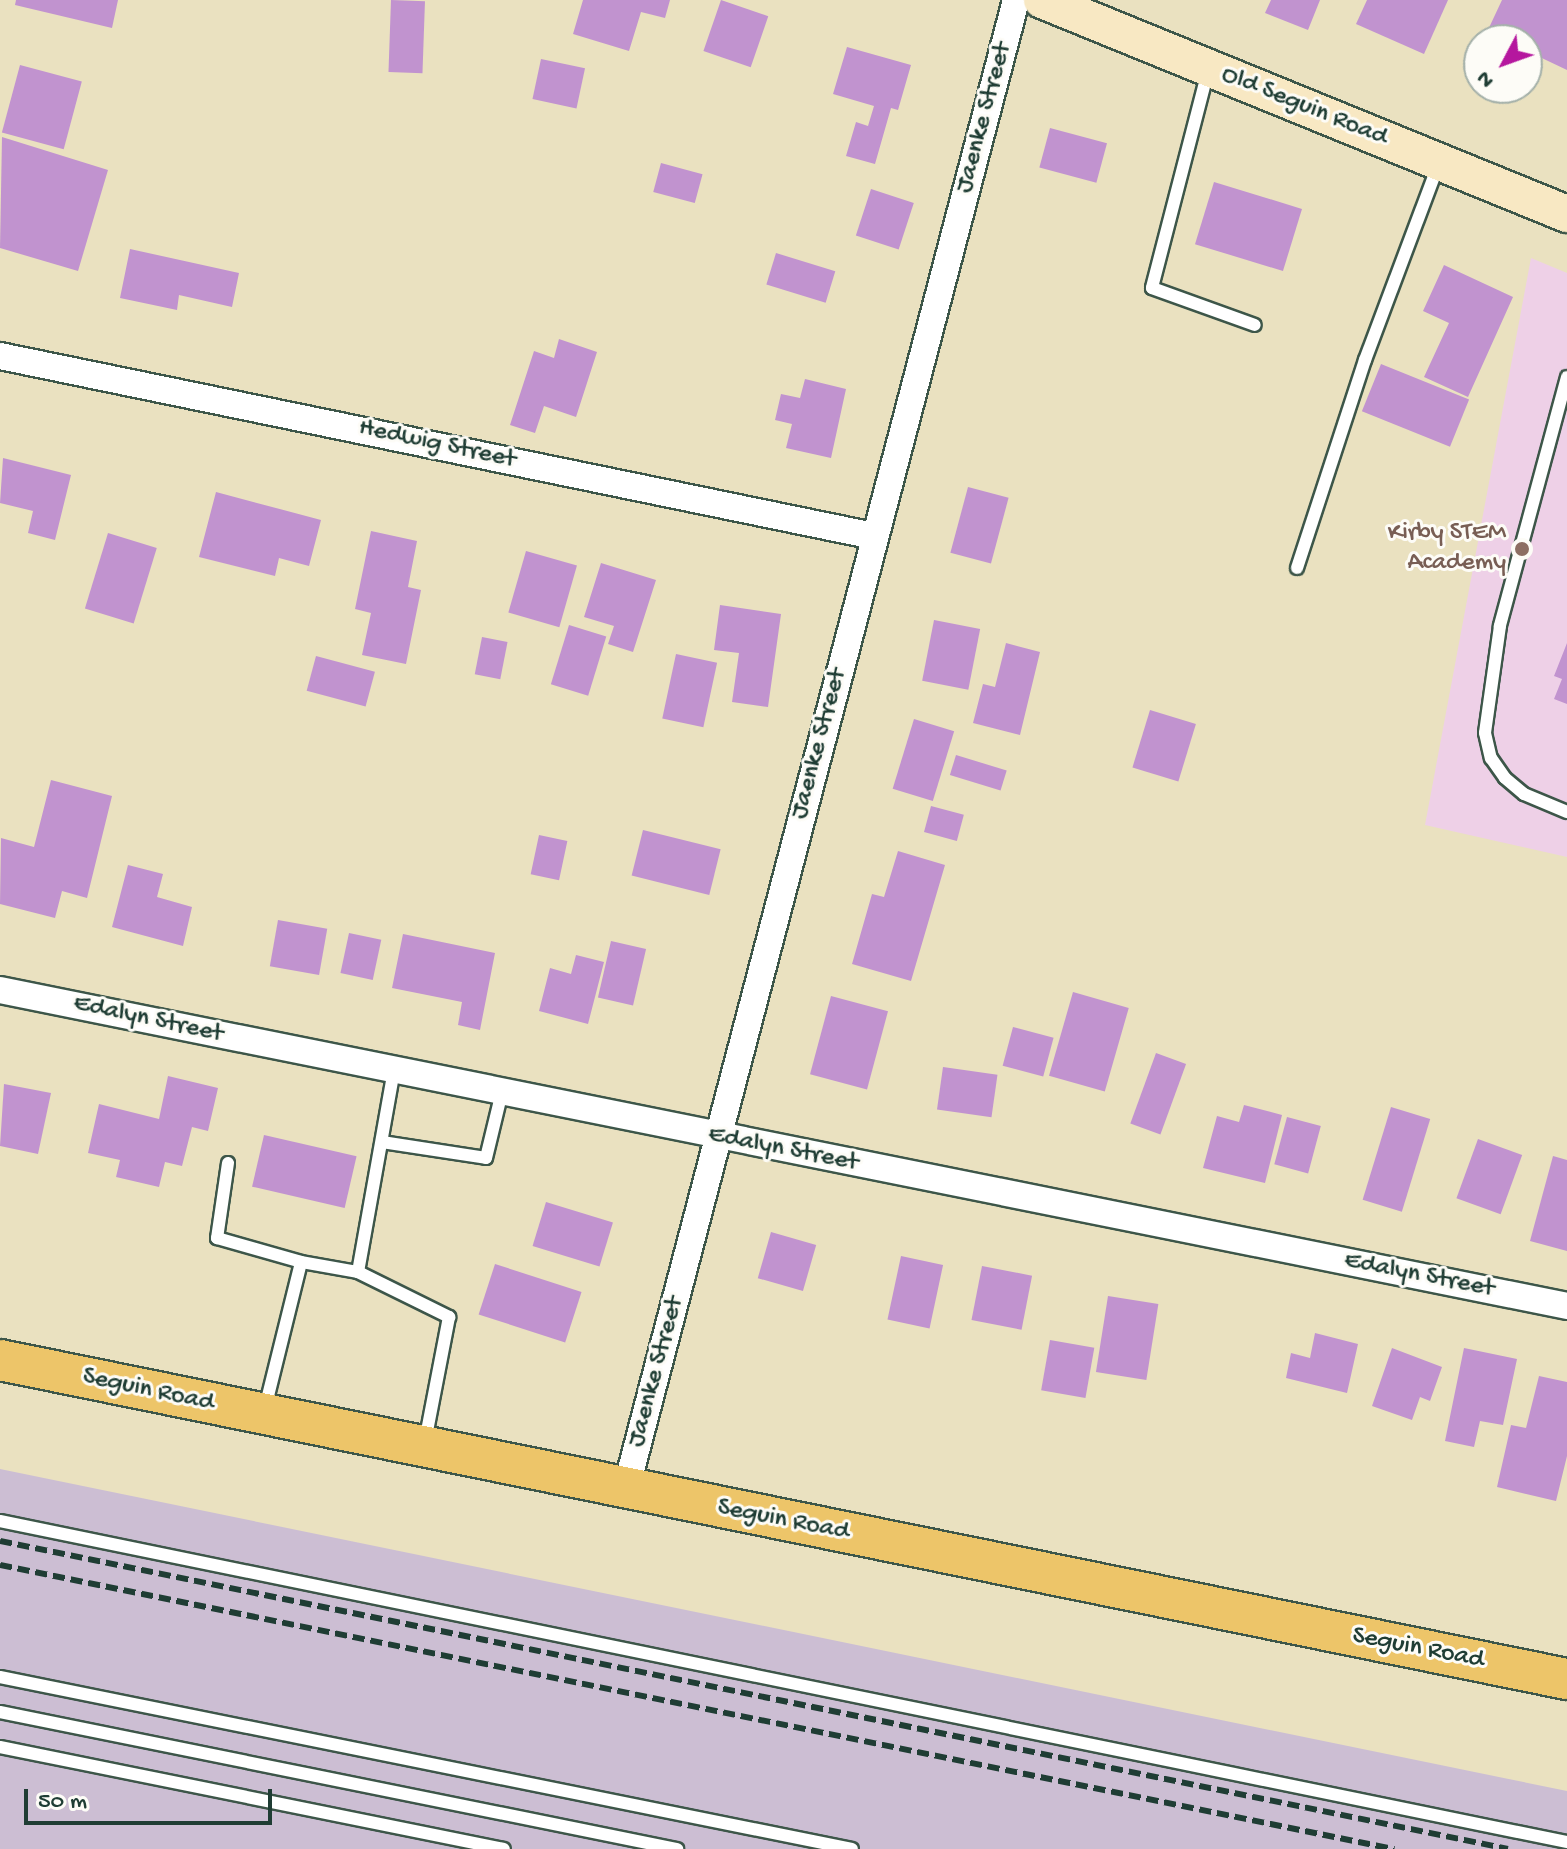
<!DOCTYPE html>
<style>
body{margin:0}
#map{position:relative;width:1567px;height:1849px;overflow:hidden;background:#eae1c0;font-family:"Gochi Hand",sans-serif}
div>[style]{position:absolute}
[style*='--x']{left:calc(var(--x)*1px);top:calc(var(--y)*1px);width:calc(var(--w)*1px);rotate:calc(var(--a)*1deg)}
.built>*{inset:0;background:#eed0e7}
.industrial>*{inset:0;background:#ccbed3}
.building>*{inset:0;background:#c193cf;transform-origin:0 0}
.roads{filter:drop-shadow(2px 0 #3d5649) drop-shadow(-2px 0 #3d5649) drop-shadow(0 2px #3d5649) drop-shadow(0 -2px #3d5649)}
.lane>*{height:12px;margin:-6px;padding:0 6px;transform-origin:6px;border-radius:6px;background:#fff}
.street>*{height:26px;margin:-13px;padding:0 13px;transform-origin:13px;border-radius:13px;background:#fff}
.secondary>*{height:36px;margin:-18px;padding:0 18px;transform-origin:18px;border-radius:18px;background:#f8e8c3}
.primary>*{height:40px;margin:-20px;padding:0 20px;transform-origin:20px;border-radius:20px;background:#edc569}
.rail>*{height:6px;margin-top:-3px;transform-origin:0;background:repeating-linear-gradient(90deg,#1f3d34 0 12px,transparent 0 18px)}
.dots>*{width:22px;height:22px;translate:-50% -50%;box-sizing:border-box;border:4px solid #fdfcf7;border-radius:50%}
span{translate:-50% -50%;white-space:nowrap;text-align:center;line-height:1.15;-webkit-text-stroke:6px #fdfcf7;paint-order:stroke}
.street-label{font-size:26px;color:#1f3d34}
.education-label{font-size:26px;color:#785e54}
.right{translate:-100% -50%;text-align:right}
.north{position:absolute;left:1463px;top:24px;width:80px;height:80px;box-sizing:border-box;background:#fdfcf7;border:2px solid #a4b0a9;border-radius:50%;rotate:229deg;font-size:22px;font-weight:700;line-height:32px;text-align:center;color:#1f3d34}
.north::after{content:'';display:block;margin:auto;width:28px;height:36px;background:#b5179e;clip-path:polygon(50% 0,100% 100%,50% 72%,0 100%)}
.scale{position:absolute;left:24px;top:1789px;width:248px;height:36px;box-sizing:border-box;border:4px solid #1f3d34;border-top:0;padding-left:10px;font-size:24px;line-height:28px;white-space:nowrap;color:#1f3d34;-webkit-text-stroke:6px #fdfcf7;paint-order:stroke}
</style>
<div id="map">
<div class="built">
<i style="clip-path:polygon(1531px 258px,1567px 273px,1567px 857px,1425px 825px)"></i>
</div>
<div class="industrial">
<i style="clip-path:polygon(0 1469px,1567px 1791px,1567px 1849px,0 1849px)"></i>
</div>
<div class="building">
<i style="clip-path:polygon(16px 0,118px 0,112px 28px,15px 5px)"></i>
<i style="left:391px;top:0;width:34px;height:72px;rotate:2deg"></i>
<i style="clip-path:polygon(583px 0,670px 0,665px 18px,641px 12px,629px 51px,573px 34px)"></i>
<i style="left:721px;top:0;width:50px;height:54px;rotate:19deg"></i>
<i style="clip-path:polygon(1271px 0,1320px 0,1308px 30px,1265px 13px)"></i>
<i style="clip-path:polygon(1367px 0,1448px 0,1424px 54px,1356px 24px)"></i>
<i style="clip-path:polygon(1502px 0,1567px 0,1567px 70px,1527px 51px,1527px 40px,1503px 40px,1487px 32px)"></i>
<i style="clip-path:polygon(847px 47px,911px 65px,898px 110px,891px 108px,875px 164px,846px 156px,856px 122px,868px 126px,874px 106px,833px 94px)"></i>
<i style="left:541px;top:59px;width:45px;height:41px;rotate:12deg"></i>
<i style="left:20px;top:65px;width:64px;height:70px;rotate:15deg"></i>
<i style="left:1050px;top:128px;width:59px;height:41px;rotate:15deg"></i>
<i style="clip-path:polygon(2px 137px,108px 170px,78px 271px,0 248px)"></i>
<i style="left:661px;top:163px;width:43px;height:30px;rotate:15deg"></i>
<i style="left:1214px;top:182px;width:92px;height:65px;rotate:17deg"></i>
<i style="left:871px;top:189px;width:45px;height:49px;rotate:18deg"></i>
<i style="clip-path:polygon(130px 249px,239px 273px,232px 307px,179px 295px,177px 310px,120px 298px)"></i>
<i style="left:776px;top:253px;width:62px;height:33px;rotate:17deg"></i>
<i style="clip-path:polygon(1444px 265px,1513px 297px,1468px 397px,1424px 377px,1449px 323px,1423px 311px)"></i>
<i style="clip-path:polygon(559px 339px,597px 352px,576px 417px,544px 406px,535px 433px,510px 425px,534px 351px,554px 358px)"></i>
<i style="left:1381px;top:364px;width:95px;height:51px;rotate:22deg"></i>
<i style="clip-path:polygon(805px 379px,846px 389px,831px 458px,786px 448px,792px 424px,775px 420px,781px 394px,800px 398px)"></i>
<i style="clip-path:polygon(3px 458px,71px 475px,55px 540px,28px 533px,33px 511px,0 503px)"></i>
<i style="left:968px;top:487px;width:42px;height:68px;rotate:15deg"></i>
<i style="clip-path:polygon(216px 492px,321px 520px,309px 566px,279px 558px,275px 576px,199px 557px)"></i>
<i style="clip-path:polygon(371px 531px,417px 541px,408px 587px,421px 590px,406px 664px,362px 655px,371px 613px,355px 609px)"></i>
<i style="left:108px;top:533px;width:51px;height:79px;rotate:17deg"></i>
<i style="left:526px;top:551px;width:53px;height:64px;rotate:16deg"></i>
<i style="clip-path:polygon(601px 563px,656px 580px,633px 652px,608px 644px,614px 626px,584px 617px)"></i>
<i style="clip-path:polygon(720px 605px,781px 614px,768px 707px,732px 702px,739px 653px,714px 650px)"></i>
<i style="left:934px;top:620px;width:47px;height:62px;rotate:11deg"></i>
<i style="left:569px;top:625px;width:39px;height:62px;rotate:17deg"></i>
<i style="left:482px;top:637px;width:26px;height:38px;rotate:11deg"></i>
<i style="clip-path:polygon(1006px 643px,1040px 652px,1020px 735px,973px 723px,983px 684px,995px 687px)"></i>
<i style="clip-path:polygon(1567px 643px,1567px 704px,1554px 699px,1562px 679px,1554px 676px)"></i>
<i style="left:676px;top:654px;width:42px;height:66px;rotate:12deg"></i>
<i style="left:316px;top:656px;width:61px;height:36px;rotate:15deg"></i>
<i style="left:1150px;top:710px;width:48px;height:60px;rotate:17deg"></i>
<i style="left:914px;top:719px;width:42px;height:73px;rotate:17deg"></i>
<i style="left:956px;top:755px;width:53px;height:21px;rotate:17deg"></i>
<i style="clip-path:polygon(51px 780px,112px 796px,87px 898px,62px 891px,55px 918px,0 904px,1px 838px,34px 847px)"></i>
<i style="left:931px;top:806px;width:34px;height:27px;rotate:15deg"></i>
<i style="left:643px;top:830px;width:80px;height:47px;rotate:14deg"></i>
<i style="left:539px;top:835px;width:29px;height:40px;rotate:12deg"></i>
<i style="clip-path:polygon(898px 851px,945px 865px,911px 981px,852px 964px,872px 894px,884px 897px)"></i>
<i style="clip-path:polygon(128px 865px,163px 874px,157px 897px,192px 907px,183px 946px,112px 927px)"></i>
<i style="left:278px;top:920px;width:50px;height:47px;rotate:10deg"></i>
<i style="left:349px;top:933px;width:33px;height:41px;rotate:12deg"></i>
<i style="clip-path:polygon(403px 934px,495px 953px,480px 1030px,458px 1025px,462px 1002px,392px 988px)"></i>
<i style="left:611px;top:941px;width:36px;height:58px;rotate:13deg"></i>
<i style="clip-path:polygon(576px 955px,604px 962px,588px 1024px,539px 1011px,550px 968px,571px 974px)"></i>
<i style="left:1073px;top:992px;width:58px;height:87px;rotate:16deg"></i>
<i style="left:831px;top:996px;width:59px;height:81px;rotate:15deg"></i>
<i style="left:1013px;top:1027px;width:42px;height:40px;rotate:15deg"></i>
<i style="left:1156px;top:1053px;width:32px;height:75px;rotate:20deg"></i>
<i style="left:943px;top:1067px;width:55px;height:43px;rotate:8deg"></i>
<i style="clip-path:polygon(168px 1076px,218px 1088px,208px 1131px,192px 1127px,182px 1166px,165px 1162px,159px 1187px,116px 1177px,120px 1160px,88px 1153px,99px 1104px,159px 1119px)"></i>
<i style="clip-path:polygon(4px 1084px,51px 1093px,38px 1154px,0 1146px)"></i>
<i style="clip-path:polygon(1244px 1105px,1282px 1115px,1265px 1183px,1203px 1168px,1217px 1116px,1239px 1122px)"></i>
<i style="left:1391px;top:1107px;width:41px;height:97px;rotate:17deg"></i>
<i style="left:1287px;top:1117px;width:35px;height:49px;rotate:15deg"></i>
<i style="left:264px;top:1135px;width:95px;height:53px;rotate:13deg"></i>
<i style="left:1478px;top:1139px;width:47px;height:63px;rotate:20deg"></i>
<i style="clip-path:polygon(1553px 1156px,1567px 1160px,1567px 1251px,1530px 1241px)"></i>
<i style="left:546px;top:1202px;width:70px;height:46px;rotate:17deg"></i>
<i style="left:771px;top:1232px;width:47px;height:48px;rotate:16deg"></i>
<i style="left:901px;top:1256px;width:43px;height:65px;rotate:12deg"></i>
<i style="left:495px;top:1264px;width:91px;height:53px;rotate:18deg"></i>
<i style="left:982px;top:1266px;width:51px;height:55px;rotate:11deg"></i>
<i style="left:1108px;top:1296px;width:51px;height:77px;rotate:9deg"></i>
<i style="clip-path:polygon(1315px 1333px,1358px 1344px,1347px 1393px,1286px 1378px,1291px 1353px,1310px 1358px)"></i>
<i style="left:1050px;top:1340px;width:45px;height:51px;rotate:10deg"></i>
<i style="clip-path:polygon(1392px 1348px,1442px 1367px,1430px 1401px,1420px 1397px,1412px 1420px,1372px 1406px)"></i>
<i style="clip-path:polygon(1464px 1348px,1517px 1359px,1503px 1425px,1480px 1421px,1474px 1447px,1445px 1441px)"></i>
<i style="clip-path:polygon(1539px 1376px,1567px 1382px,1567px 1456px,1556px 1501px,1497px 1487px,1511px 1425px,1526px 1428px)"></i>
</div>
<div class="roads">
<div class="lane">
<i style="--x:1208;--y:71;--w:224;--a:104.5"></i>
<i style="--x:1152;--y:288;--w:109;--a:19.8"></i>
<i style="--x:1567;--y:377;--w:258;--a:105.1"></i>
<i style="--x:1500;--y:626;--w:108;--a:98"></i>
<i style="--x:1485;--y:733;--w:26;--a:77"></i>
<i style="--x:1491;--y:758;--w:24;--a:55"></i>
<i style="--x:1505;--y:778;--w:25;--a:40"></i>
<i style="--x:1524;--y:794;--w:47;--a:22.7"></i>
<i style="--x:1297;--y:568;--w:219;--a:-71.9"></i>
<i style="--x:1365;--y:360;--w:207;--a:-69.4"></i>
<i style="--x:382;--y:1142;--w:105;--a:8.7"></i>
<i style="--x:486;--y:1158;--w:68;--a:-76.4"></i>
<i style="--x:228;--y:1163;--w:76;--a:98.3"></i>
<i style="--x:217;--y:1238;--w:87;--a:15.9"></i>
<i style="--x:358;--y:1272;--w:102;--a:26.3"></i>
<i style="--x:449;--y:1317;--w:127;--a:100.9"></i>
<i style="--x:265;--y:1408;--w:150;--a:-76.1"></i>
<i style="--x:301;--y:1262;--w:58;--a:10"></i>
<i style="--x:358;--y:1272;--w:205;--a:-79.9"></i>
<i style="--x:0;--y:1521;--w:1600;--a:11.58"></i>
<i style="--x:0;--y:1677;--w:869;--a:11.41"></i>
<i style="--x:0;--y:1712;--w:691;--a:11.44"></i>
<i style="--x:0;--y:1747;--w:514;--a:11.44"></i>
</div>
<div class="street">
<i style="--x:0;--y:356;--w:892;--a:11.64"></i>
<i style="--x:0;--y:990;--w:1599;--a:11.4"></i>
<i style="--x:626;--y:1489;--w:1539;--a:-75.32"></i>
</div>
<div class="secondary">
<i style="--x:1042;--y:0;--w:567;--a:22.18"></i>
</div>
<div class="primary">
<i style="--x:0;--y:1360;--w:1599;--a:11.51"></i>
</div>
</div>
<div class="rail">
<i style="--x:0;--y:1541;--w:1539;--a:11.54"></i>
<i style="--x:0;--y:1565;--w:1423;--a:11.52"></i>
</div>
<div class="dots">
<i style="left:1522px;top:549px;background:#8d6e63"></i>
</div>
<div class="street-label">
<span style="left:1304px;top:107px;rotate:22deg">Old Seguin Road</span>
<span style="left:985px;top:118px;rotate:-75deg">Jaenke Street</span>
<span style="left:437px;top:445px;rotate:12deg">Hedwig Street</span>
<span style="left:820px;top:744px;rotate:-75deg">Jaenke Street</span>
<span style="left:148px;top:1020px;rotate:12deg">Edalyn Street</span>
<span style="left:783px;top:1150px;rotate:11deg">Edalyn Street</span>
<span style="left:1419px;top:1276px;rotate:11deg">Edalyn Street</span>
<span style="left:657px;top:1372px;rotate:-75deg">Jaenke Street</span>
<span style="left:148px;top:1391px;rotate:12deg">Seguin Road</span>
<span style="left:783px;top:1521px;rotate:11deg">Seguin Road</span>
<span style="left:1418px;top:1649px;rotate:11deg">Seguin Road</span>
</div>
<div class="education-label">
<span class="right" style="left:1506px;top:549px">Kirby STEM<br>Academy</span>
</div>
<div class="north">N</div>
<div class="scale">50 m</div>
</div>
